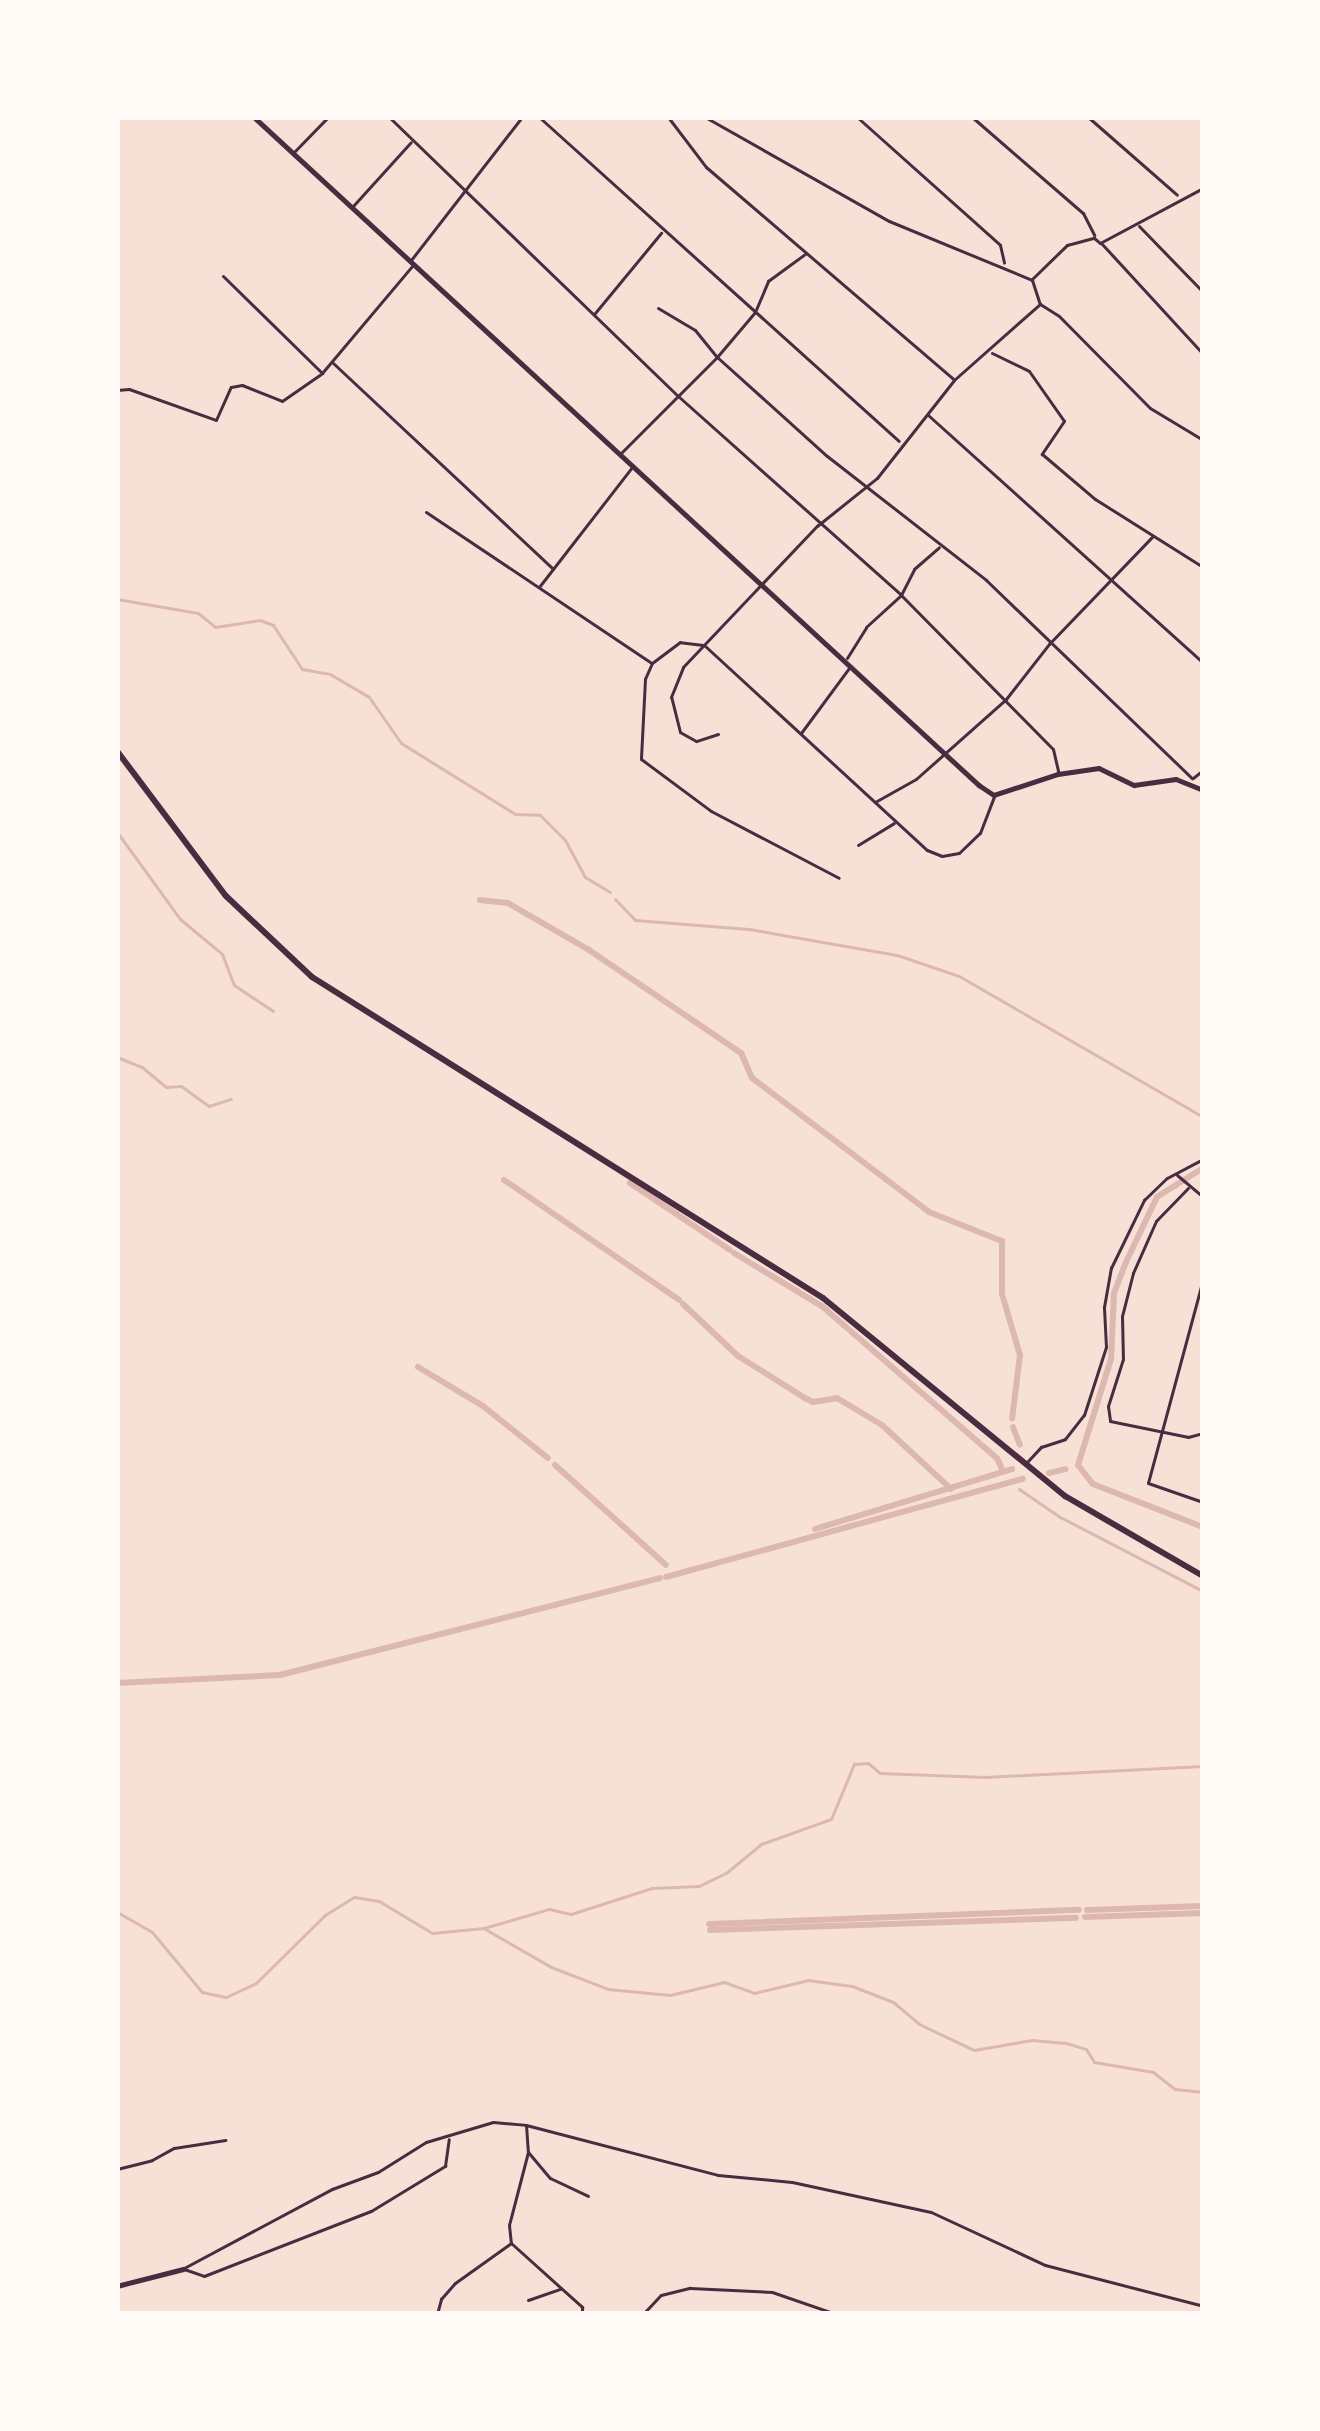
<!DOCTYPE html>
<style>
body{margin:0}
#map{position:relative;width:1320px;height:2431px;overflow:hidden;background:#f7e1d7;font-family:"Work Sans",sans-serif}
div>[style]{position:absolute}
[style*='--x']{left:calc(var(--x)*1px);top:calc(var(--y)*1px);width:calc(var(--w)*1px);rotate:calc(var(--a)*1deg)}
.stream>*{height:3px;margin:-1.5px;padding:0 1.5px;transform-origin:1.5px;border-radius:1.5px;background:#dcb8b0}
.canal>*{height:6px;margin:-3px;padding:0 3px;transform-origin:3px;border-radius:3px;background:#dcb8b0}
.minor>*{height:3px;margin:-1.5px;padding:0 1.5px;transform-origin:1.5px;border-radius:1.5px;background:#4a2c40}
.tertiary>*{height:4.5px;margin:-2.25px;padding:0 2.25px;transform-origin:2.25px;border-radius:2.25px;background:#4a2c40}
.secondary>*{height:4.5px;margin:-2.25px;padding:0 2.25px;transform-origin:2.25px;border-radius:2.25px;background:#4a2c40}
.primary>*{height:6px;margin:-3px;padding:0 3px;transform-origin:3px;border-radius:3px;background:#4a2c40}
span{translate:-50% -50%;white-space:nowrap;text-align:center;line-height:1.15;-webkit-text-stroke:9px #fffaf5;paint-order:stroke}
.frame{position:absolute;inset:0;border:120px solid #fffaf5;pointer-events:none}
</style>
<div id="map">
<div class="stream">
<i style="--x:117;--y:599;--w:82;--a:9.8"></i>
<i style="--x:198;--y:613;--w:22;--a:39"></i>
<i style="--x:215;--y:627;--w:46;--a:-8.8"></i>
<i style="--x:260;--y:620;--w:14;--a:21"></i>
<i style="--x:273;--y:625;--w:53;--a:56.6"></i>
<i style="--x:302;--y:669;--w:28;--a:10"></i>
<i style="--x:330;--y:674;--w:45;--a:30.5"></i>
<i style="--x:369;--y:697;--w:56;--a:55.2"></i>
<i style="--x:401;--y:743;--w:134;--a:31.9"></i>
<i style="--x:515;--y:814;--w:25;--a:2"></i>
<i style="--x:540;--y:815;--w:35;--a:45"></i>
<i style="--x:565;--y:840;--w:42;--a:61.6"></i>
<i style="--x:585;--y:877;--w:29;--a:31"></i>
<i style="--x:117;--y:832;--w:107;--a:54.1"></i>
<i style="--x:180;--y:919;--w:55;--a:39.8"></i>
<i style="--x:222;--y:954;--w:33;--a:69"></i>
<i style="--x:234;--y:985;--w:47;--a:33.7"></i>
<i style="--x:615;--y:899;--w:29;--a:46"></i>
<i style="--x:635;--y:920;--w:114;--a:4.5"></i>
<i style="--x:749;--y:929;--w:150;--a:10"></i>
<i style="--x:897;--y:955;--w:65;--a:18.7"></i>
<i style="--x:959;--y:976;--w:282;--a:30"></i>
<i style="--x:117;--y:1057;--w:27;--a:22"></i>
<i style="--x:142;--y:1067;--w:31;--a:40"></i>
<i style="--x:166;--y:1087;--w:15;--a:-4"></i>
<i style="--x:181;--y:1086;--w:34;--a:36"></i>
<i style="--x:209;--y:1106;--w:23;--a:-18"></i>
<i style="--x:1019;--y:1489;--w:50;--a:34.3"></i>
<i style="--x:1060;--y:1517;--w:161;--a:27.4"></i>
<i style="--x:117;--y:1912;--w:40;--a:29.7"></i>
<i style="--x:152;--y:1932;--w:78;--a:50.2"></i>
<i style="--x:202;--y:1992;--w:25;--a:12"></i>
<i style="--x:226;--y:1997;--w:33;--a:-25"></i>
<i style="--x:256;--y:1983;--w:97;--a:-44.6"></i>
<i style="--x:325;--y:1915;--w:34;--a:-32"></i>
<i style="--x:354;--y:1897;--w:25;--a:9"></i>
<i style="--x:379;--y:1901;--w:62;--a:31.1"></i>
<i style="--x:432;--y:1933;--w:52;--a:-5.5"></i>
<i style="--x:484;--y:1928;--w:68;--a:-16.3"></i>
<i style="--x:549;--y:1909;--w:23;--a:13"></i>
<i style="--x:571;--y:1914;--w:85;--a:-17.8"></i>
<i style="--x:652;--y:1888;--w:47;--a:-2.4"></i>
<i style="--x:699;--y:1886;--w:30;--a:-26"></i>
<i style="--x:726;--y:1873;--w:45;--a:-39.6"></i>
<i style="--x:761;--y:1844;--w:74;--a:-19.7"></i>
<i style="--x:831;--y:1819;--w:60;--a:-67.3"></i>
<i style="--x:854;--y:1764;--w:14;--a:-4"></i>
<i style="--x:868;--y:1763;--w:16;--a:40"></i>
<i style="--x:880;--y:1773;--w:105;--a:2.2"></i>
<i style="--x:985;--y:1777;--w:218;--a:-2.9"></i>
<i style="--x:485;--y:1929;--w:76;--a:29.9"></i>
<i style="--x:551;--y:1967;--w:61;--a:21.1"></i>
<i style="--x:608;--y:1989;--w:62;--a:5.5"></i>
<i style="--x:670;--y:1995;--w:56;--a:-13.5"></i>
<i style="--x:724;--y:1982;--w:32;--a:20"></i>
<i style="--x:754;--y:1993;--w:56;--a:-13.5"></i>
<i style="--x:808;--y:1980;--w:44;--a:7.8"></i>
<i style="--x:852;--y:1986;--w:44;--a:21.3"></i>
<i style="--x:893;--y:2002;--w:34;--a:40"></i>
<i style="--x:919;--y:2024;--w:61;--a:25.3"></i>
<i style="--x:974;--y:2050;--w:59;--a:-9.8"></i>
<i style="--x:1032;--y:2040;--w:34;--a:5"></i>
<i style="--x:1066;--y:2043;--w:21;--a:17"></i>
<i style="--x:1086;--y:2049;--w:15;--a:58"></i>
<i style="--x:1094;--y:2062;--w:60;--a:9.6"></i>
<i style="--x:1153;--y:2072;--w:28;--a:38"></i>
<i style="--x:1175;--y:2089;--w:28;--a:6"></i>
</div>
<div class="canal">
<i style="--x:480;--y:900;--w:28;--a:6"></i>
<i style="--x:508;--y:903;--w:94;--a:30.1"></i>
<i style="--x:589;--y:950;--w:184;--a:34.1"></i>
<i style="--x:741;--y:1053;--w:27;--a:66"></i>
<i style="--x:752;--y:1078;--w:222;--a:37.1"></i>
<i style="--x:929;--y:1212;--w:79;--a:21.7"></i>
<i style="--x:1002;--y:1241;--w:53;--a:90"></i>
<i style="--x:1002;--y:1294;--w:64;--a:73.6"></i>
<i style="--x:1020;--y:1355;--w:64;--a:97.1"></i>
<i style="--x:1203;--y:1168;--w:54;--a:147.8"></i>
<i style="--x:1157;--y:1197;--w:72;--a:115.5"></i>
<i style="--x:1126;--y:1262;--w:33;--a:111"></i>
<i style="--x:1114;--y:1293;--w:66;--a:92.6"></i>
<i style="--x:1111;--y:1359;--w:111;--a:107.3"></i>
<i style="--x:1078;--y:1465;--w:24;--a:52"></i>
<i style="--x:1093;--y:1484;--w:118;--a:21.4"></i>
<i style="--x:504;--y:1180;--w:212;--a:34.4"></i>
<i style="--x:630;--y:1183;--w:120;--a:33.8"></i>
<i style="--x:734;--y:1253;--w:104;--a:31.2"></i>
<i style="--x:823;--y:1307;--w:230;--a:41"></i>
<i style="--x:997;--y:1458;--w:12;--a:66"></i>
<i style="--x:683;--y:1304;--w:76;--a:43.4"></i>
<i style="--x:738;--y:1356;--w:79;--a:32.1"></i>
<i style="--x:805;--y:1398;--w:9;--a:27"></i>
<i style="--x:813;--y:1402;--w:24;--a:-9"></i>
<i style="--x:837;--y:1398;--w:52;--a:31"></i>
<i style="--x:882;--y:1425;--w:94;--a:42.8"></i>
<i style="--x:418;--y:1367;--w:76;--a:31"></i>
<i style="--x:483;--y:1406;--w:83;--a:38.7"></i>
<i style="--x:1013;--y:1427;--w:19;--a:69"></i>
<i style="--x:555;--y:1465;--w:149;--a:42"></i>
<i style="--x:1049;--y:1473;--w:17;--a:-13"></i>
<i style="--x:815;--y:1529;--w:206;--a:-16.9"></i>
<i style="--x:666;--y:1577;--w:370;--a:-15.4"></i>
<i style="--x:117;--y:1683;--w:163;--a:-2.8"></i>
<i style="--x:280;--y:1675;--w:392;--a:-14.3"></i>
<i style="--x:1087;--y:1910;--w:116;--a:-2"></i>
<i style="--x:1085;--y:1917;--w:118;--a:-1.9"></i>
<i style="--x:709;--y:1924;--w:370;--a:-2.2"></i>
<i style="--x:710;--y:1930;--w:366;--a:-1.9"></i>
</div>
<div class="minor">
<i style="--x:389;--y:117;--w:402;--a:44"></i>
<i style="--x:678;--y:396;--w:299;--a:41.7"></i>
<i style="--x:901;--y:595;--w:216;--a:45.4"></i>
<i style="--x:1053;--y:749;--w:23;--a:77"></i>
<i style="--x:539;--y:117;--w:484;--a:42"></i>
<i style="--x:668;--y:117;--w:63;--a:52.8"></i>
<i style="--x:706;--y:167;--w:326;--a:40.6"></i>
<i style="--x:705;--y:117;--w:211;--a:29.5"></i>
<i style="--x:889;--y:221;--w:155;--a:22.4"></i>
<i style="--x:1032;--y:280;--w:25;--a:72"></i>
<i style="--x:1040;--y:304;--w:22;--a:32"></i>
<i style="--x:1059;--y:316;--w:129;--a:45.3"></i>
<i style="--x:1150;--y:408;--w:62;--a:31.1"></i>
<i style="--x:857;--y:117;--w:192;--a:41.8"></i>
<i style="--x:1000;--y:245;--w:18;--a:77"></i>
<i style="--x:972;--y:117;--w:147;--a:40.9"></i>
<i style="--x:1083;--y:213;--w:25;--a:63"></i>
<i style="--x:1088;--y:117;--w:118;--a:41.2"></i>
<i style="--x:294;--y:152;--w:49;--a:-45.8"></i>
<i style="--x:353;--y:206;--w:86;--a:-47.8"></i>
<i style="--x:1139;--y:226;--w:92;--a:45.9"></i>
<i style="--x:1102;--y:244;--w:149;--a:47.4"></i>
<i style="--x:411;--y:260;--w:181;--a:-52.2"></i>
<i style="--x:223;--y:276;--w:139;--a:44.4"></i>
<i style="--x:322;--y:373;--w:141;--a:-49.9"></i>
<i style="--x:1032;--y:279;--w:49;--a:-44.2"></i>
<i style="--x:1067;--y:245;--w:28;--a:-15"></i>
<i style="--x:1094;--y:238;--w:8;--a:40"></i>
<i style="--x:1100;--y:243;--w:117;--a:-28.1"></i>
<i style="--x:658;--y:308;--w:43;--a:30.7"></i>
<i style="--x:695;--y:330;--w:35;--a:51"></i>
<i style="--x:717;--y:357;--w:148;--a:42"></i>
<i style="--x:827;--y:456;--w:202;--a:37.9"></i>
<i style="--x:986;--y:580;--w:286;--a:43.9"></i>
<i style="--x:595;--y:313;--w:104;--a:-50.5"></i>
<i style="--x:992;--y:353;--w:41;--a:25.9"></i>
<i style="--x:1029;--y:371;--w:61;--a:55"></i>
<i style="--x:1064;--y:421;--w:40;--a:124"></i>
<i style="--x:1042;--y:454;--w:70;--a:40.3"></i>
<i style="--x:1095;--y:499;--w:128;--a:32.2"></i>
<i style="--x:333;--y:363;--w:301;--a:43.1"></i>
<i style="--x:117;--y:390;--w:12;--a:-5"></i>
<i style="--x:129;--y:389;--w:92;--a:19.6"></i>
<i style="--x:216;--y:420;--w:36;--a:-66"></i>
<i style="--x:231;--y:387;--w:11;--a:-10"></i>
<i style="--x:242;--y:385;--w:43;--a:21.8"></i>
<i style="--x:282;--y:401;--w:47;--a:-34.7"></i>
<i style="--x:928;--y:415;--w:370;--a:42"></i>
<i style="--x:622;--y:452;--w:134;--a:-45"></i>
<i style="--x:717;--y:357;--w:59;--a:-49.8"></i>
<i style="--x:755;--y:312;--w:34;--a:-67"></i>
<i style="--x:768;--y:281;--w:46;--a:-36.1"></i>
<i style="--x:426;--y:512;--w:270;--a:33.8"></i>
<i style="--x:539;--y:587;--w:153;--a:-52.2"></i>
<i style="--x:703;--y:645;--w:23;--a:-173"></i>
<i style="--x:680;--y:642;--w:35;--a:143"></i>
<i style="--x:652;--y:663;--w:17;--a:114"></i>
<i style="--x:645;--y:679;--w:80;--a:92.9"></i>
<i style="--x:641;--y:759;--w:87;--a:36.6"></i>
<i style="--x:711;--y:811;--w:144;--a:27.6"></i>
<i style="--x:704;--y:645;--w:303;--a:42.6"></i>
<i style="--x:927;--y:850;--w:16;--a:22"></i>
<i style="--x:942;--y:856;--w:17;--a:-10"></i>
<i style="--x:959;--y:853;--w:29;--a:-44"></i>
<i style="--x:980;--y:833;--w:39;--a:-69"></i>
<i style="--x:847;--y:658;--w:36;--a:-58"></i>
<i style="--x:866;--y:627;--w:47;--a:-42.4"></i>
<i style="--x:901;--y:595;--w:29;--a:-63"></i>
<i style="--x:914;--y:569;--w:33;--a:-41"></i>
<i style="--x:801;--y:733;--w:81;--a:-53.6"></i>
<i style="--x:718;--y:734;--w:23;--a:162"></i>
<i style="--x:696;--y:741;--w:18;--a:-151"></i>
<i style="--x:680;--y:732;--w:36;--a:-104"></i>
<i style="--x:671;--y:697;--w:32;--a:-68"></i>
<i style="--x:683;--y:667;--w:195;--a:-46.5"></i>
<i style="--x:817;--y:526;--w:77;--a:-38.7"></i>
<i style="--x:877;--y:478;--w:125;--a:-51.8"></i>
<i style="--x:954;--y:380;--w:115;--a:-41.5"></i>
<i style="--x:1193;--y:778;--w:13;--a:-39"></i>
<i style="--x:875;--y:802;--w:47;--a:-29.3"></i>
<i style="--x:916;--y:779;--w:120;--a:-41.6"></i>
<i style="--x:1006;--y:699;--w:70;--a:-52"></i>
<i style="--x:1049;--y:644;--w:149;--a:-46.1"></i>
<i style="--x:858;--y:845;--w:42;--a:-31.4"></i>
<i style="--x:1177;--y:1175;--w:34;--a:40"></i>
<i style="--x:1188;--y:1188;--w:46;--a:134.1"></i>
<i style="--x:1156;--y:1221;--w:57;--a:113.9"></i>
<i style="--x:1133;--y:1273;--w:44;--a:104.3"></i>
<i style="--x:1122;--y:1316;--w:43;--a:88.7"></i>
<i style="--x:1123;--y:1359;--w:49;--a:107.7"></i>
<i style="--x:1108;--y:1406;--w:15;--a:82"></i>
<i style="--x:1110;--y:1421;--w:80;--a:11.6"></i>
<i style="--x:1188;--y:1437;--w:16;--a:-15"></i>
<i style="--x:1203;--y:1279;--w:211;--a:105.1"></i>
<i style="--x:1148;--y:1483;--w:58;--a:19.1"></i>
<i style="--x:1027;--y:1462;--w:21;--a:-47"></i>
<i style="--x:1041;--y:1447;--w:25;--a:-18"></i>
<i style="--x:1065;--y:1439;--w:31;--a:-52"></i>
<i style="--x:1084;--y:1415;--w:71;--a:-72.1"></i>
<i style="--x:1106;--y:1347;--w:40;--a:-92.9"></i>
<i style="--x:1104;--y:1307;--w:40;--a:-80"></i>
<i style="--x:1111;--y:1268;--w:76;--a:-64.1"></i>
<i style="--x:1144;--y:1200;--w:32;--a:-44"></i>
<i style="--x:1167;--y:1178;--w:41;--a:-27.8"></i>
<i style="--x:526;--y:2125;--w:27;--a:86"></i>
<i style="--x:528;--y:2152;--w:75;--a:104.6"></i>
<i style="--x:509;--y:2225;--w:18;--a:84"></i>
<i style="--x:511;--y:2243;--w:96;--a:42"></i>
<i style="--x:582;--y:2307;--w:7;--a:90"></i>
<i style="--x:528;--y:2152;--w:34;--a:50"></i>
<i style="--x:550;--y:2178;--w:42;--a:25.3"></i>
<i style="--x:117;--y:2169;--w:36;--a:-14"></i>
<i style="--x:152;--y:2160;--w:25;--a:-29"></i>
<i style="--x:174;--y:2148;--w:52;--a:-8.9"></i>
<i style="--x:184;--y:2268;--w:168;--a:-28.1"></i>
<i style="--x:332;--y:2189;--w:49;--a:-20.3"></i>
<i style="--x:378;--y:2172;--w:57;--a:-32"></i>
<i style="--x:426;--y:2142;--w:70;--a:-16.6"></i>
<i style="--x:493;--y:2122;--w:33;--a:5"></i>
<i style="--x:526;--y:2125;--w:198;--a:14.6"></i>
<i style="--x:718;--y:2175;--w:74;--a:5.4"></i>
<i style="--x:792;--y:2182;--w:142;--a:12.2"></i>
<i style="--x:931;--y:2212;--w:126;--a:24.9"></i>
<i style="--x:1045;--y:2265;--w:163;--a:14.5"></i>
<i style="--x:184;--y:2269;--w:21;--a:19"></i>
<i style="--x:204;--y:2276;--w:179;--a:-21.3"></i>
<i style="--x:371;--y:2211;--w:87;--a:-31.3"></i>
<i style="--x:445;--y:2166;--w:27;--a:-82"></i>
<i style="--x:528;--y:2300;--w:34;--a:-19"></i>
<i style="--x:437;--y:2314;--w:16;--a:-75"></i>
<i style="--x:441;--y:2299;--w:21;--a:-49"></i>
<i style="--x:455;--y:2283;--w:69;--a:-35.5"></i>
<i style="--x:643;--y:2314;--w:26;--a:-47"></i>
<i style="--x:661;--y:2295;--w:30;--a:-14"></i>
<i style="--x:690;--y:2288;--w:82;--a:2.8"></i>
<i style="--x:772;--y:2292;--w:68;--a:19"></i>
</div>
<div class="tertiary">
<i style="--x:117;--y:2286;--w:68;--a:-14.4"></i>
</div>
<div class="secondary">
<i style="--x:254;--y:117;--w:986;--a:42.66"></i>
<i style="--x:979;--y:785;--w:18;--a:34"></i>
<i style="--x:994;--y:795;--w:67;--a:-18.2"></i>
<i style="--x:1058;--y:774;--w:41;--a:-8.3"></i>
<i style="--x:1099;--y:768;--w:39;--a:26"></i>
<i style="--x:1134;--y:785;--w:42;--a:-8.1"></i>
<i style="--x:1176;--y:779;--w:29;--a:22"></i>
</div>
<div class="primary">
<i style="--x:117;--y:751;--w:181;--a:53.1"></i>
<i style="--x:226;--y:896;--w:118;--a:43.3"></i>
<i style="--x:312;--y:977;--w:603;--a:32.14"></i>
<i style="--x:823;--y:1298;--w:313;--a:39.3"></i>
<i style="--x:1065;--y:1496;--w:160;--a:30.1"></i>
</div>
<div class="frame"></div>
</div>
